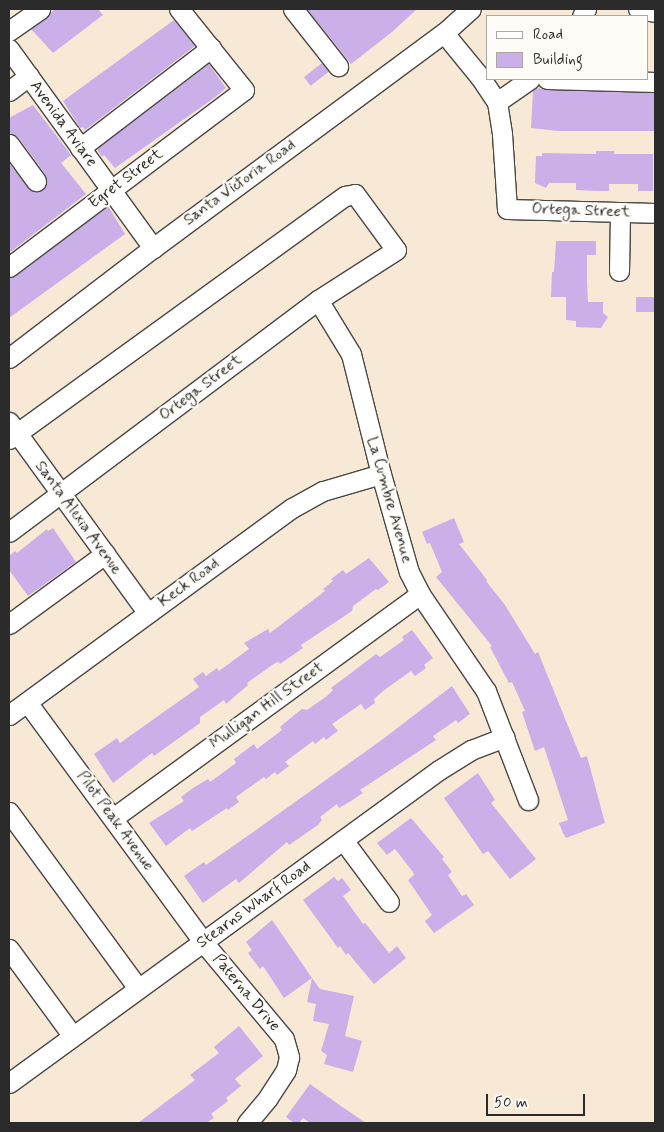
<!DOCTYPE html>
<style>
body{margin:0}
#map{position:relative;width:664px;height:1132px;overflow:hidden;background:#f7e9d5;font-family:Mynerve,sans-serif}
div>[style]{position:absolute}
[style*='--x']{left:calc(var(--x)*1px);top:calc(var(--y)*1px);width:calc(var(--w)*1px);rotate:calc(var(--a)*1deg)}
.building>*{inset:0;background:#caafe9;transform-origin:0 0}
.roads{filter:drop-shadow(1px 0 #4a4844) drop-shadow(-1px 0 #4a4844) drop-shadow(0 1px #4a4844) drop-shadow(0 -1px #4a4844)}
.minor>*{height:19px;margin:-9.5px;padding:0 9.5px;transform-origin:9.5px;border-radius:9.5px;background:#fff}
span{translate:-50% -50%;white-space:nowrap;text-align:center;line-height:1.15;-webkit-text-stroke:4.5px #fdfcf7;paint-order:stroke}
.street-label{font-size:16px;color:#2b2b2b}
.frame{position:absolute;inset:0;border:10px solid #2b2b2b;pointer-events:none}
.legend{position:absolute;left:486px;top:15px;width:162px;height:65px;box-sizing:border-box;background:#fdfcf7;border:1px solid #a9a8a5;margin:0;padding:6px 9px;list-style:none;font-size:15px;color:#2b2b2b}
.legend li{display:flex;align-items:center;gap:10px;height:25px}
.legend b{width:25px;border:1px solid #a9a8a5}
.scale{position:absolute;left:486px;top:1094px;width:99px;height:22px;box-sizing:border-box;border:2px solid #2b2b2b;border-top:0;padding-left:6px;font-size:15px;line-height:18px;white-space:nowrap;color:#2b2b2b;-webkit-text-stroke:4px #fdfcf7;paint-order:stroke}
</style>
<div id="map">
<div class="building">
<i style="clip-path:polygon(55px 9px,98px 9px,103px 15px,53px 53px,31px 29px)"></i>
<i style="clip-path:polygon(307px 9px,417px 9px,392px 32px,351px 64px)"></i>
<i style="clip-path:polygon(174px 20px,195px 46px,85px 130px,83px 127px,80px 128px,63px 101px)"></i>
<i style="left:322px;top:63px;width:11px;height:23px;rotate:52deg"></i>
<i style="clip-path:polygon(209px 64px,226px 88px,214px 98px,115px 168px,104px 155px,102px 157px,97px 149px)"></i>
<i style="clip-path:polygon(537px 88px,547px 90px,655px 93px,655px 131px,558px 131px,531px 128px,533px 90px)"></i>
<i style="clip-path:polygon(33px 105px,71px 155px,61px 163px,86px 194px,9px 253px,9px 163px,31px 191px,38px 192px,46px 185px,45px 174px,18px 137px,9px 133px,9px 118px)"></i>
<i style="clip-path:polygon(596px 151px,614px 151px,614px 154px,653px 154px,653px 191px,638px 191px,638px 184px,609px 184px,609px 191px,596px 191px,576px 190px,576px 183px,549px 183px,546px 188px,535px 183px,536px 156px,542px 156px,542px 153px,596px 154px)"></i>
<i style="clip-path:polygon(108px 206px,125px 234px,9px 318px,9px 278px,16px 276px)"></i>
<i style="clip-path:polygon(556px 241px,596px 241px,596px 255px,587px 255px,587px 282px,588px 302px,603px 302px,603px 313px,608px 317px,601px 328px,576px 327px,576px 321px,566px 320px,566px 297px,551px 297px,552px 272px,554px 272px)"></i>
<i style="left:636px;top:297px;width:19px;height:15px"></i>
<i style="clip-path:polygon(454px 518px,464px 542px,459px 544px,487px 580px,486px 581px,505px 605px,535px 654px,538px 652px,581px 758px,587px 756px,605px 823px,566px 838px,563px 833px,559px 823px,568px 820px,544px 747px,535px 751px,522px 712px,525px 711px,512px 682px,509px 683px,490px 647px,492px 646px,436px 577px,442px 572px,430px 543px,427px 544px,422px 532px)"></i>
<i style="clip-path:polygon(53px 528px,76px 562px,28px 596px,9px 570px,9px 556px,15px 551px,17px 553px,47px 529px,48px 531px)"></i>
<i style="clip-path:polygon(369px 558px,389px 582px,378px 590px,376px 589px,353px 606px,352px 611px,301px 645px,303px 648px,280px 664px,279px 662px,275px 663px,247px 683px,248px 685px,226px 704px,224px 700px,200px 717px,200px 723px,154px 756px,152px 753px,113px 783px,94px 754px,117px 738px,120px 743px,144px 726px,199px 687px,193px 679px,203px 672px,206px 676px,217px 668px,219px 671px,249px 649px,244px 643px,268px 629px,270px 633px,325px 591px,323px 589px,333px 581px,331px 579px,343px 570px,346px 574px)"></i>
<i style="clip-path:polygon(412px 630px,433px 658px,424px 665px,426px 668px,415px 676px,411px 671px,383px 691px,374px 699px,375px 703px,365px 710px,361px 704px,332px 724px,338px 731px,326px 740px,324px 737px,315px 744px,313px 741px,285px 762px,289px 766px,277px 775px,275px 772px,266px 779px,264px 777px,236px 797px,239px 802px,228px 810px,227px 808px,192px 831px,190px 828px,166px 846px,149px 823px,184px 801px,181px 797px,193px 788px,208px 779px,210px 782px,236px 763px,234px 759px,254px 744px,257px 749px,282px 730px,280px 727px,293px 716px,302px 709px,307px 710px,327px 696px,333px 690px,331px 688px,351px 673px,376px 654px,380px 657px,404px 640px,402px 637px)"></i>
<i style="clip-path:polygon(452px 686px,470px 714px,458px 723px,456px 720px,433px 736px,436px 740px,360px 790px,363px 793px,351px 801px,339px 808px,337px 804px,320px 817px,322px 820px,318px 825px,289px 845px,287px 842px,239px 883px,236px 879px,203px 903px,184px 876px,204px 862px,206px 865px,256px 830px,383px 739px)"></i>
<i style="clip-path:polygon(478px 773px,495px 800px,491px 803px,536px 859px,510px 879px,488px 851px,483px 854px,444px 798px)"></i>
<i style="clip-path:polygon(411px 818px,444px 857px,442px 859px,452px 872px,448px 875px,462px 896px,466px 894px,474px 905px,434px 933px,425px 921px,432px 915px,408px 880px,414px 875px,413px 872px,395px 849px,387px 855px,377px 843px)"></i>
<i style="clip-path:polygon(334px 877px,338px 881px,342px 878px,351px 890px,343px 896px,363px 924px,365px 923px,389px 953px,397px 946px,406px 958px,374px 984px,348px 953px,346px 955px,340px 946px,338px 948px,303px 900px)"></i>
<i style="clip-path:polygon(272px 920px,312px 978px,284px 998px,263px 966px,260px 969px,248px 953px,252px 950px,246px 942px)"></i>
<i style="clip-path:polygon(312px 978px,320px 989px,354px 996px,345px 1036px,362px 1041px,353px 1072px,324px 1064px,327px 1055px,321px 1051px,329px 1024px,313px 1021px,316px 1004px,307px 1002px)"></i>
<i style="clip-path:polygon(239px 1026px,263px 1056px,235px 1079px,241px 1086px,226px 1098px,228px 1101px,211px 1114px,214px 1118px,206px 1123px,138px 1123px,195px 1080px,190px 1075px,219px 1053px,214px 1047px)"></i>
<i style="clip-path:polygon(310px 1084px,338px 1104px,366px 1123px,310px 1123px,303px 1118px,299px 1123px,294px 1123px,286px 1117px)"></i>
</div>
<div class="roads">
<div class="minor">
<i style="--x:293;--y:9;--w:73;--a:51.7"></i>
<i style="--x:638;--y:9;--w:17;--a:10"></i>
<i style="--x:582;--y:16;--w:8;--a:-60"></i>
<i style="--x:9;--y:31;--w:38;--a:-35"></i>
<i style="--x:444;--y:33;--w:57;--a:50.7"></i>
<i style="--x:480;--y:77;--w:30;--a:56"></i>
<i style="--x:497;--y:102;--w:32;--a:81"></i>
<i style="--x:502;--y:134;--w:75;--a:86.2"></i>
<i style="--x:507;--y:209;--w:148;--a:1.5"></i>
<i style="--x:9;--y:49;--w:246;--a:54.1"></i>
<i style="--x:547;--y:79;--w:108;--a:1.6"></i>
<i style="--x:9;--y:91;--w:25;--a:-37"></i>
<i style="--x:497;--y:102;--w:40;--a:-34.9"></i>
<i style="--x:9;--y:144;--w:46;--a:53.9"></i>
<i style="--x:80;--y:148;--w:165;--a:-37.4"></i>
<i style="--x:9;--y:267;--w:294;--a:-37"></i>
<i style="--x:244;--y:90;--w:104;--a:-128.7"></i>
<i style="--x:619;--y:271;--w:59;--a:-89"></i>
<i style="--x:318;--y:300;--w:63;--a:58.6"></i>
<i style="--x:351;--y:354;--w:124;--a:76"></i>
<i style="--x:381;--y:474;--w:102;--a:74.1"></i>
<i style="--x:409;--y:572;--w:25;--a:63"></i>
<i style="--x:420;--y:594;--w:117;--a:55.8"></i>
<i style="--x:486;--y:691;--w:117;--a:68.9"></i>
<i style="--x:9;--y:358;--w:181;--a:-37.4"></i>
<i style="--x:153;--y:248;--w:362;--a:-36.5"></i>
<i style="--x:444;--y:33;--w:36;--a:-42"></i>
<i style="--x:9;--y:422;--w:236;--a:54"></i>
<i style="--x:9;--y:439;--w:415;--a:-35.9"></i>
<i style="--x:345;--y:196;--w:10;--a:-11"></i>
<i style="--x:355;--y:194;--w:69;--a:53.8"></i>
<i style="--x:396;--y:250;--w:93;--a:147.3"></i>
<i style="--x:318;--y:300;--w:386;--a:143.1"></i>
<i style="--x:9;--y:624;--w:119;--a:-36.1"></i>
<i style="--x:27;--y:702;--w:298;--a:53.7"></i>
<i style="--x:203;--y:942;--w:126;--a:50.1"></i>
<i style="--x:284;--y:1039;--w:19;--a:74"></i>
<i style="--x:289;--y:1057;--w:13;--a:103"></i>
<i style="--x:286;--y:1070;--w:33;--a:123"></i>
<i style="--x:268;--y:1098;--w:33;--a:130"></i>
<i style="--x:9;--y:715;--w:351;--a:-36.2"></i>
<i style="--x:292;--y:508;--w:35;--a:-29"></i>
<i style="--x:323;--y:491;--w:60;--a:-16.3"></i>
<i style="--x:9;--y:812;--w:218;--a:53.8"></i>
<i style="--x:113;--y:818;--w:380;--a:-36.1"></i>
<i style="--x:343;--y:840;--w:77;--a:53.4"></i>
<i style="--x:9;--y:949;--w:107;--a:53.8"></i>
<i style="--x:9;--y:1083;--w:532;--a:-36.05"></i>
<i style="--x:439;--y:770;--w:38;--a:-32"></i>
<i style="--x:471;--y:750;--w:36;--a:-21"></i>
</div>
</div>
<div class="street-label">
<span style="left:63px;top:124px;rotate:54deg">Avenida Aviare</span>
<span style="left:126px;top:179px;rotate:-37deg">Egret Street</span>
<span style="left:240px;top:183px;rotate:-36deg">Santa Victoria Road</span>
<span style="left:581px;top:211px;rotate:2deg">Ortega Street</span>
<span style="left:201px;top:388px;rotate:-37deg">Ortega Street</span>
<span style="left:389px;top:500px;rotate:74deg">La Cumbre Avenue</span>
<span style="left:78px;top:518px;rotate:54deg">Santa Alexia Avenue</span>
<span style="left:189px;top:583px;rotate:-36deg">Keck Road</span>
<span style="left:267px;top:706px;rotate:-36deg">Mulligan Hill Street</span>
<span style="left:115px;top:821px;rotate:54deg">Pilot Peak Avenue</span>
<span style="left:254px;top:905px;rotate:-36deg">Stearns Wharf Road</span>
<span style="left:246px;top:993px;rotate:50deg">Paterna Drive</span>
</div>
<div class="frame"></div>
<ul class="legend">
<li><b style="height:6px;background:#fff"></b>Road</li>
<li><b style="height:14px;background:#caafe9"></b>Building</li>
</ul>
<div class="scale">50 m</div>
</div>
